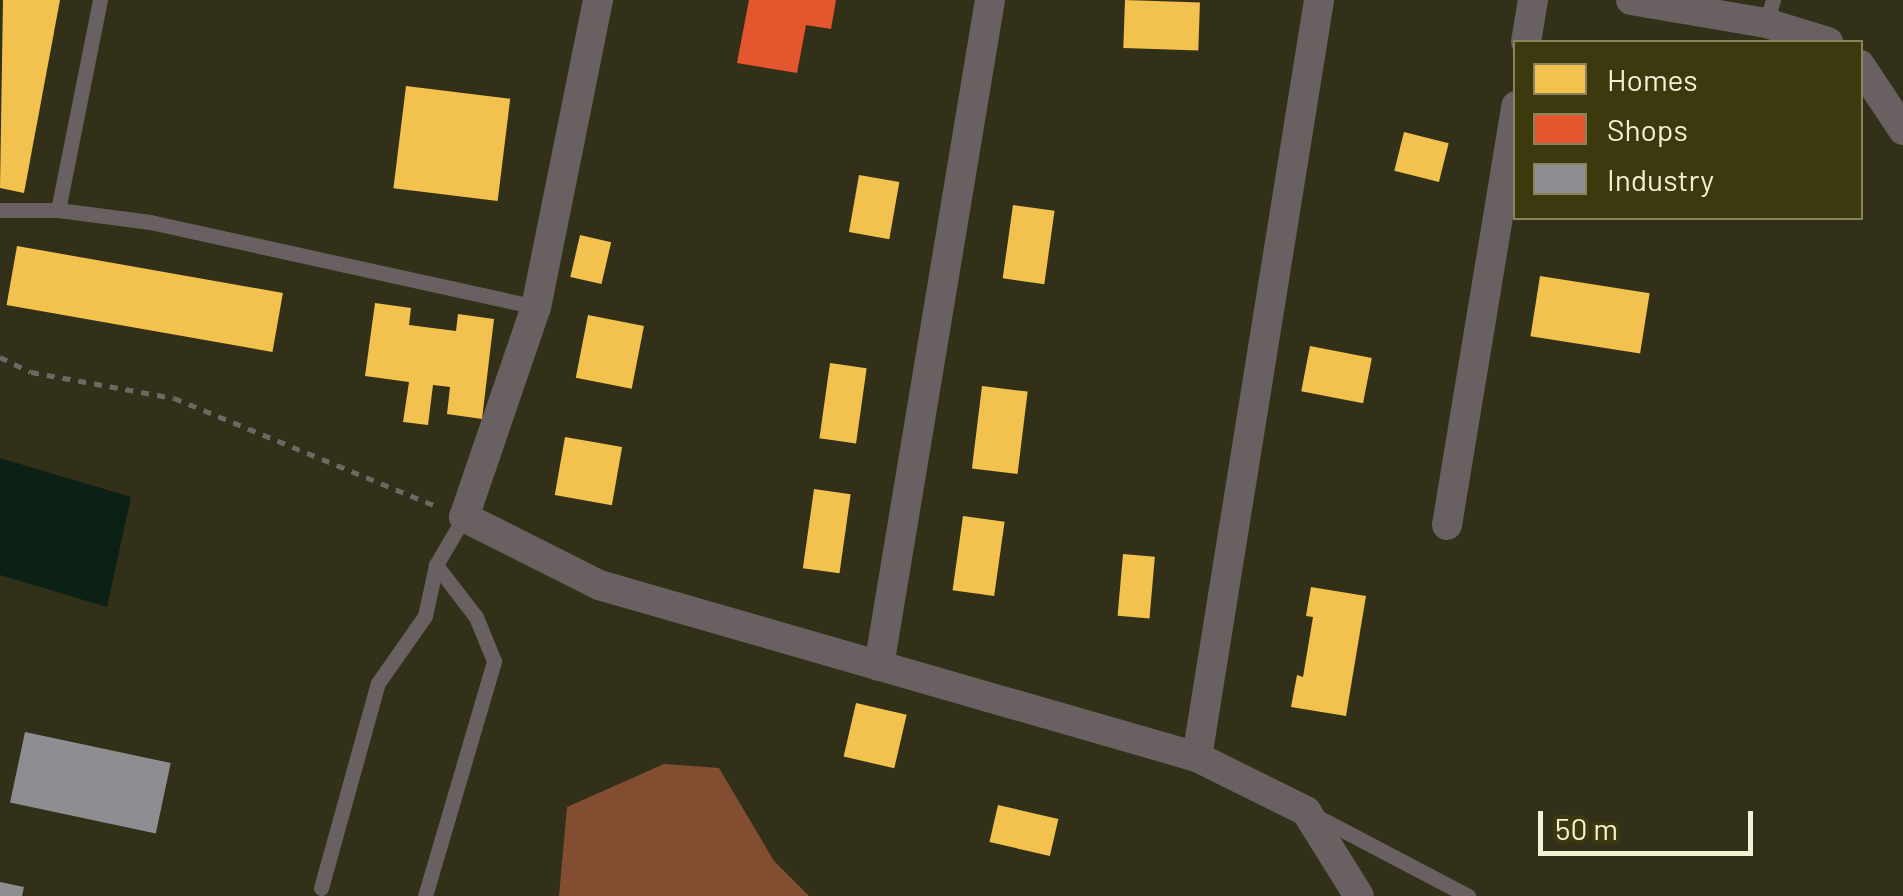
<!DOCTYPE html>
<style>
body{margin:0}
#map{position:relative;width:1903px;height:896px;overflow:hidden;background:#323018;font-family:Barlow,sans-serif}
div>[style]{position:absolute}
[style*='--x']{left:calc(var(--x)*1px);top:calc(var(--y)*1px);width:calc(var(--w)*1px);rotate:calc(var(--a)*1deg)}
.forest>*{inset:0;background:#834d32}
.water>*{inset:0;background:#0b2115}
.homes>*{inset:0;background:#f2c14e;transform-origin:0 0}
.shops>*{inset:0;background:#e4572e}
.industry>*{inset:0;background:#8d8d92;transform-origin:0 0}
.path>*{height:5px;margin-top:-2.5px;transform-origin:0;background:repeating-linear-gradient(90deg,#6e6863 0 8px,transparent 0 16px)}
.service>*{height:15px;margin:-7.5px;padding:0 7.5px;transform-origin:7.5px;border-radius:7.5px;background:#686061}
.minor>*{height:30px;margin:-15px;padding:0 15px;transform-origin:15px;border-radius:15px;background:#686061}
span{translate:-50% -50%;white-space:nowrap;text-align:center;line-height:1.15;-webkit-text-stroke:10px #3d390e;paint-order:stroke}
.legend{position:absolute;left:1513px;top:40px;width:350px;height:180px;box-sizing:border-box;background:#3d390e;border:2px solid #86835d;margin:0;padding:12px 18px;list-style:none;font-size:30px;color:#f3f1d4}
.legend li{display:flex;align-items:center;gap:20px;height:50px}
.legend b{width:50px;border:2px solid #86835d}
.scale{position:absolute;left:1538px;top:811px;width:215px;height:45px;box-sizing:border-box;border:5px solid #f3f1d4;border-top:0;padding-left:12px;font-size:30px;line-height:35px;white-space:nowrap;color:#f3f1d4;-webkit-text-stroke:8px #3d390e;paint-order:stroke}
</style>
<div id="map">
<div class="forest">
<i style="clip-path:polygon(664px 764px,719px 768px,774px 861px,809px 896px,559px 896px,567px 807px)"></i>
</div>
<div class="water">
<i style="clip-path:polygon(0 458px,131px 497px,107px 607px,0 575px)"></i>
</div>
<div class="homes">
<i style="clip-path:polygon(3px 0,60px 0,24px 193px,0 188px)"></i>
<i style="left:1125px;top:0;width:75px;height:48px;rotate:2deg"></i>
<i style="left:406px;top:86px;width:105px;height:103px;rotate:7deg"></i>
<i style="left:1404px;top:132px;width:46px;height:40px;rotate:14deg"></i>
<i style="left:859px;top:175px;width:41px;height:58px;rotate:10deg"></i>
<i style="left:1013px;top:205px;width:42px;height:74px;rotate:8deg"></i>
<i style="left:580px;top:235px;width:32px;height:43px;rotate:13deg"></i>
<i style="left:17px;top:246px;width:270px;height:60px;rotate:10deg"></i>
<i style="left:1540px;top:276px;width:111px;height:61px;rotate:9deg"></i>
<i style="clip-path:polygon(375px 303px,411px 308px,409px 325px,456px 331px,458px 314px,494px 319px,482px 419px,447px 414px,450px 387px,433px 385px,428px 425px,403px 422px,409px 382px,365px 376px)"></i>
<i style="left:588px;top:315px;width:57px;height:64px;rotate:11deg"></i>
<i style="left:1310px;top:346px;width:63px;height:46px;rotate:11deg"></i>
<i style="left:830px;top:363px;width:37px;height:76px;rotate:8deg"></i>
<i style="left:982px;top:386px;width:46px;height:83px;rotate:7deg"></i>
<i style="left:565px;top:437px;width:58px;height:59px;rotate:10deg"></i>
<i style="left:814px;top:489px;width:37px;height:80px;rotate:8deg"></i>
<i style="left:963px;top:516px;width:42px;height:75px;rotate:8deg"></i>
<i style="left:1123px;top:554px;width:32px;height:62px;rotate:5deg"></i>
<i style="clip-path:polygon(1311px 587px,1366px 596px,1346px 716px,1291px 707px,1297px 675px,1303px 677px,1313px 617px,1306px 616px)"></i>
<i style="left:856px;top:703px;width:52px;height:55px;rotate:13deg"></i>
<i style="left:998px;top:805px;width:62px;height:38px;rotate:13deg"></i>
</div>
<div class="shops">
<i style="clip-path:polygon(749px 0,836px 0,831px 29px,806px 25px,797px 73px,737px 63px)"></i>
</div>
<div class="industry">
<i style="left:25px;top:732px;width:149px;height:72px;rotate:12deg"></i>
<i style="clip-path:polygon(0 882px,24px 887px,22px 896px,0 896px)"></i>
</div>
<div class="path">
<i style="--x:0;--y:357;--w:34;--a:26"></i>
<i style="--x:31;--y:372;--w:145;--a:10.3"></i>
<i style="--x:174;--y:398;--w:286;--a:22.4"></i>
</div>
<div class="service">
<i style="--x:1766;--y:23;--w:24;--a:-73"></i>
<i style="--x:0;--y:210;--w:58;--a:0"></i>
<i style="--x:58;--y:210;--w:93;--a:7.4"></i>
<i style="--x:150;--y:222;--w:395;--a:12.4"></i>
<i style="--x:58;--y:210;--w:214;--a:-78.7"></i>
<i style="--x:1314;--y:815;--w:174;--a:27.7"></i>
<i style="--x:321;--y:888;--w:213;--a:-74.5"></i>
<i style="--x:378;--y:683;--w:82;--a:-55"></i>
<i style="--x:425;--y:616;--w:52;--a:-77.8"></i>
<i style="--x:436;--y:565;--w:56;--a:-59.7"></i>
<i style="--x:425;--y:896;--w:245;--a:-73.6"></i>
<i style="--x:494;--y:661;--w:48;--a:-112.2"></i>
<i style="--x:476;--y:617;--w:66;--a:-127.6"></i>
</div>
<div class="minor">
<i style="--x:598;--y:0;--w:313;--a:101.4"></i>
<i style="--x:536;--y:307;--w:222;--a:108.9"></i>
<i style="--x:464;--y:517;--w:151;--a:26.7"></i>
<i style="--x:599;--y:585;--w:622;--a:16.05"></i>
<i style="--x:1197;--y:757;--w:122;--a:26.4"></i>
<i style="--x:1306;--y:811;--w:100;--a:58.1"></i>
<i style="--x:1631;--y:0;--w:137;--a:9.7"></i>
<i style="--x:1766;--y:23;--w:65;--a:17"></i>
<i style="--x:1526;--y:42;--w:43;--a:-80.5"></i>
<i style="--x:1860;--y:65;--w:78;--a:56.5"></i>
<i style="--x:1447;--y:525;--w:425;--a:-80.6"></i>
<i style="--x:879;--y:666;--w:675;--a:-80.54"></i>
<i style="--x:1197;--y:757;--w:767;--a:-80.84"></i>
</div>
<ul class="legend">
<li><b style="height:28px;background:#f2c14e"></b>Homes</li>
<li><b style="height:28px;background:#e4572e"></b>Shops</li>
<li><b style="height:28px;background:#8d8d92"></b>Industry</li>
</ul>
<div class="scale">50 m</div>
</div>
